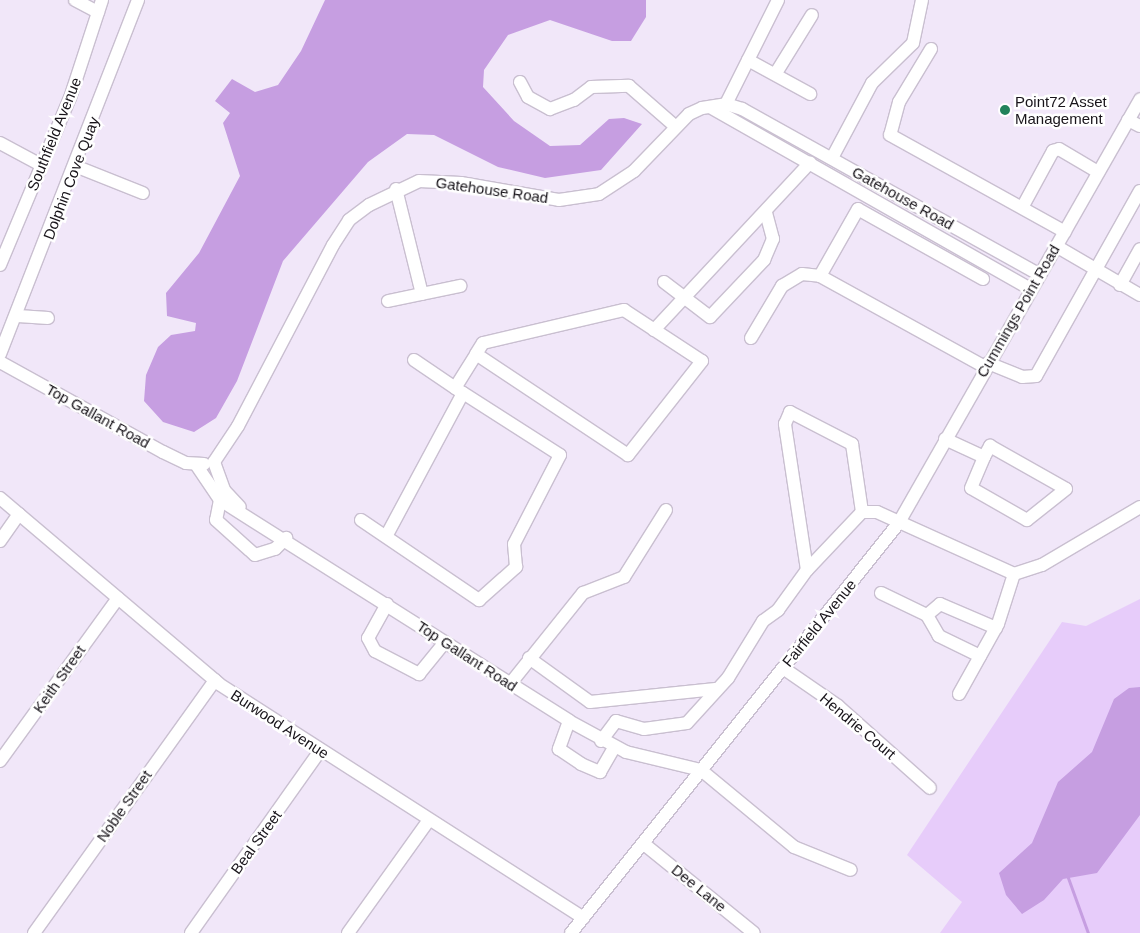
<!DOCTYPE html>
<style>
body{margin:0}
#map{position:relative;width:1140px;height:933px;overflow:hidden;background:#f1e7f9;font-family:Arial,sans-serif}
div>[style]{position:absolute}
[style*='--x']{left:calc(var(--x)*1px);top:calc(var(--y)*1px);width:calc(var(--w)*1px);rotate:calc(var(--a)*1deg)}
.green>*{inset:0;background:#e7ccfa}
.water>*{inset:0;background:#c69ee1}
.stream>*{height:3px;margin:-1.5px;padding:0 1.5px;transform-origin:1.5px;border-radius:1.5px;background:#c69ee1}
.roads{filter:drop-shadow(1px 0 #c9bfd0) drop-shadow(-1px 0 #c9bfd0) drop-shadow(0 1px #c9bfd0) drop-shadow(0 -1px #c9bfd0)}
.minor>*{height:12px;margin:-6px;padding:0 6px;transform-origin:6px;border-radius:6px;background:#fff}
.dots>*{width:14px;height:14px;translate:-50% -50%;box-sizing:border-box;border:2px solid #fff;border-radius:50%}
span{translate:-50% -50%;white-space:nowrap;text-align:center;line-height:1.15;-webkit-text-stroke:5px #fff;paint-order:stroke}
.poi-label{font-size:15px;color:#18141a}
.left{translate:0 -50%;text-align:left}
.street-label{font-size:15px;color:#18141a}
</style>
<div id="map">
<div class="green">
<i style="clip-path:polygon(1140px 599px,1140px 933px,940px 933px,962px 902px,907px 855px,1062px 622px,1086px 626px)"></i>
</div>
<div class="water">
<i style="clip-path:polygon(325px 0,646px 0,646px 17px,631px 41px,612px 41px,550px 20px,508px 35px,484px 70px,483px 87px,514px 121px,550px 146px,580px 145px,609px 119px,624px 118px,642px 124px,601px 170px,545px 178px,498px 167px,434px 135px,407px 134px,368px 162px,283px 261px,237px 381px,216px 418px,194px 432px,163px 422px,144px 401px,146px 375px,158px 347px,171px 335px,195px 331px,196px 323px,167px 316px,166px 293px,199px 253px,240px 176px,223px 123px,230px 113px,215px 101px,232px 79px,255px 92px,278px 85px,301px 51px)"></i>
<i style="clip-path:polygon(1140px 687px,1140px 815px,1097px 873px,1063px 879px,1044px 900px,1022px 914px,1006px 895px,999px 873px,1032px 843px,1058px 782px,1092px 752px,1114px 699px,1129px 688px)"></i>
</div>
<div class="stream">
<i style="--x:1067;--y:875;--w:62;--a:70.1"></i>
</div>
<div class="roads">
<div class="minor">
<i style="--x:75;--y:0;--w:26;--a:28"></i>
<i style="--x:931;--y:49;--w:62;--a:121.1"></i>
<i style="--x:899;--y:102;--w:34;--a:105"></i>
<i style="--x:890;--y:135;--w:200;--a:29"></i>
<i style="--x:748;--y:60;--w:71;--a:28.7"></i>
<i style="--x:776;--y:73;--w:68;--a:-58.2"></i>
<i style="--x:520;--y:82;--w:17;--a:62"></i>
<i style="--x:528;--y:97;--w:25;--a:29"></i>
<i style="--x:550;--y:109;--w:26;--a:-21"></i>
<i style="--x:574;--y:100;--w:21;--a:-37"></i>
<i style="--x:591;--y:87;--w:38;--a:-2"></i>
<i style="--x:629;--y:86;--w:62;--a:41.1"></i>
<i style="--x:726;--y:104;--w:116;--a:-63.4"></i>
<i style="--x:710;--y:107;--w:369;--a:29.6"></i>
<i style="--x:1128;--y:120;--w:13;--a:27"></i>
<i style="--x:0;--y:143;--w:47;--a:28.2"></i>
<i style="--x:832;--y:158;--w:85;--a:-61.9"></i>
<i style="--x:872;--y:83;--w:57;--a:-44.3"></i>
<i style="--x:913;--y:43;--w:44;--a:-78.2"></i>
<i style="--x:75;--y:166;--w:73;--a:21.7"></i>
<i style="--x:396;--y:189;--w:108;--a:76.1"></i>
<i style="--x:1023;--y:206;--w:63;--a:-61.4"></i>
<i style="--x:1053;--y:151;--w:6;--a:-18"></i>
<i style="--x:1059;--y:149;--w:45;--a:30.5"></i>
<i style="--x:1056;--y:246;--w:97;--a:30.3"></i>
<i style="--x:0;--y:265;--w:181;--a:-67.3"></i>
<i style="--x:70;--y:98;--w:103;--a:-71.9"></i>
<i style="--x:983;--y:279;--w:143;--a:-150.8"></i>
<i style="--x:858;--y:209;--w:77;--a:119.6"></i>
<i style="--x:820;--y:276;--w:188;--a:28.9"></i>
<i style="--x:664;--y:282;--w:58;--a:37.3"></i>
<i style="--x:710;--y:317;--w:79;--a:-46.5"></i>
<i style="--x:764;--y:260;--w:23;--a:-67"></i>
<i style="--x:773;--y:239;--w:27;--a:-105"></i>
<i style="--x:1120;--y:285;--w:41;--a:-60.9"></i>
<i style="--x:388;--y:301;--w:74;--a:-11.8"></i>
<i style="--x:18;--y:316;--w:30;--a:4"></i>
<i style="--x:654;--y:330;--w:229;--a:-47"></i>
<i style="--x:751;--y:338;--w:61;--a:-59.2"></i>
<i style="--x:782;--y:286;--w:23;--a:-31"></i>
<i style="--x:802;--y:274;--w:18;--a:6"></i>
<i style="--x:0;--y:354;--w:380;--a:-68.7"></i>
<i style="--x:414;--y:360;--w:57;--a:34.2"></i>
<i style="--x:0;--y:362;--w:186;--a:28.9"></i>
<i style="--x:163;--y:452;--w:25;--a:26"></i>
<i style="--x:186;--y:463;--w:18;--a:3"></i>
<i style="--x:988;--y:363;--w:37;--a:22"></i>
<i style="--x:1022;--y:377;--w:14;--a:-4"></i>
<i style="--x:1036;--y:376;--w:212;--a:-60.7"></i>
<i style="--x:455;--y:388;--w:40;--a:-58"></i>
<i style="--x:476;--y:354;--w:13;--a:-58"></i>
<i style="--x:483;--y:343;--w:145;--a:-13.2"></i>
<i style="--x:624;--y:310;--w:93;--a:33.2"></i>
<i style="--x:702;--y:361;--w:120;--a:128.2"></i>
<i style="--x:628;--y:455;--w:182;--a:-146.4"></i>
<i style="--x:945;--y:439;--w:43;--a:24.8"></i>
<i style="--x:984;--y:457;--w:13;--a:-61"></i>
<i style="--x:990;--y:446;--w:87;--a:29.5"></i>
<i style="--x:1066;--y:489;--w:50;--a:141.5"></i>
<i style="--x:1027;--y:520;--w:64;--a:-150.3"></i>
<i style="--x:971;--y:488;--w:34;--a:-67"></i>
<i style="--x:214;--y:462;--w:43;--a:-56.3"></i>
<i style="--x:238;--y:426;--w:204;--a:-62.3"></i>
<i style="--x:333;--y:245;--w:30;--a:-57"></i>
<i style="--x:349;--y:220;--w:25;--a:-37"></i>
<i style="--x:369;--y:205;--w:55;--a:-25.6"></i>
<i style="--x:419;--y:181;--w:42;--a:2.7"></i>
<i style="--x:461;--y:183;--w:99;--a:9.8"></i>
<i style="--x:559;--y:200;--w:40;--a:-8.5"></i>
<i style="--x:599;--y:194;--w:42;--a:-33.3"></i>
<i style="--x:634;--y:171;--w:79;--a:-46"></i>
<i style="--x:689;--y:114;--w:14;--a:-25"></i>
<i style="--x:702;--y:108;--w:24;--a:-9"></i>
<i style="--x:726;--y:104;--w:17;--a:17"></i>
<i style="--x:742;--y:109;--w:341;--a:29.1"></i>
<i style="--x:214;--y:462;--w:30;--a:70"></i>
<i style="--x:224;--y:490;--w:23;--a:47"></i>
<i style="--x:197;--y:466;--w:41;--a:55.9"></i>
<i style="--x:220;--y:500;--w:413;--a:32.3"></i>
<i style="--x:569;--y:721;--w:65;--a:28.5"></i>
<i style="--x:626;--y:752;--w:77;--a:13.5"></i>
<i style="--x:701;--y:770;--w:121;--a:39.6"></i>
<i style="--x:794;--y:847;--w:61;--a:22"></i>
<i style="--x:0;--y:498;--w:287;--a:40.3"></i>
<i style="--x:219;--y:684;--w:433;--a:32.7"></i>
<i style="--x:220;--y:500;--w:20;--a:101"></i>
<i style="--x:216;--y:520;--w:52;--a:41.9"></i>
<i style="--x:255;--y:555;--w:21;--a:-17"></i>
<i style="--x:275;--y:549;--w:16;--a:-45"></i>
<i style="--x:361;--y:520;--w:143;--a:34.1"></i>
<i style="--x:479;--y:600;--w:50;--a:-41.7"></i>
<i style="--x:516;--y:567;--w:23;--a:-95"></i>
<i style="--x:514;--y:544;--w:100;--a:-62.7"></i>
<i style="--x:560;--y:455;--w:115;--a:-147.4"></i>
<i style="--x:463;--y:393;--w:161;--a:118.2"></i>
<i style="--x:0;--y:541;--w:33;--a:-55"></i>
<i style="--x:807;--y:570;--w:148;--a:-98.6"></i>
<i style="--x:785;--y:424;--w:13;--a:-67"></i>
<i style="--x:790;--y:412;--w:70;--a:27.3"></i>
<i style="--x:852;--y:444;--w:69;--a:81.6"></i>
<i style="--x:881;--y:593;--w:51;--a:25.6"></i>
<i style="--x:387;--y:604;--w:39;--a:119"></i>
<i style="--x:368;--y:638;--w:15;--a:62"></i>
<i style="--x:375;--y:651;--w:50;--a:27.6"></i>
<i style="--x:419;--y:674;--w:41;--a:-50.9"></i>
<i style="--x:980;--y:656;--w:46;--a:-154"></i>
<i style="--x:939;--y:636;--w:24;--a:-120"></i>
<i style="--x:927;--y:615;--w:17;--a:-40"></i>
<i style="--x:940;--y:604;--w:61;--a:23.2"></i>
<i style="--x:529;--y:658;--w:75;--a:35.8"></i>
<i style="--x:590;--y:702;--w:126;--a:-5.9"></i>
<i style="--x:783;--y:668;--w:67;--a:34.6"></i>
<i style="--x:838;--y:706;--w:123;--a:41.7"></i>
<i style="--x:510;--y:684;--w:117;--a:-51.3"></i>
<i style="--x:583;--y:593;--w:44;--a:-21.3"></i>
<i style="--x:624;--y:577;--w:79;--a:-57.9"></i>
<i style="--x:959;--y:694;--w:80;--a:-60.9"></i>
<i style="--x:998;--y:624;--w:52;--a:-72.3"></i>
<i style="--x:569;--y:721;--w:30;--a:110"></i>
<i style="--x:559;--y:749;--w:27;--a:34"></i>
<i style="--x:581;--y:764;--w:21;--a:23"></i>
<i style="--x:600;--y:772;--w:28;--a:-60"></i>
<i style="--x:601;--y:741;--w:25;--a:-53"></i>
<i style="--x:616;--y:721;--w:29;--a:16"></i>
<i style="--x:644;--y:729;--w:43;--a:-7.9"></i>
<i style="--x:687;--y:723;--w:61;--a:-47.7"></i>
<i style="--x:728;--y:678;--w:67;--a:-58.4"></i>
<i style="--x:763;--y:621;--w:19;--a:-36"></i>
<i style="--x:778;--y:610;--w:49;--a:-54.1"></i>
<i style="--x:807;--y:570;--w:80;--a:-46.5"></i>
<i style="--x:862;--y:512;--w:15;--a:0"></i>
<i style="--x:877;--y:512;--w:150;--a:24.3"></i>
<i style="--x:1014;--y:574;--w:29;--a:-18"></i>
<i style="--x:1042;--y:565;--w:114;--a:-30.6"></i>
<i style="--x:0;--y:761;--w:201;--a:-54.1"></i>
<i style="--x:644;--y:844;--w:141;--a:39"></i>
<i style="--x:34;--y:933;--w:311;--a:-54.4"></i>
<i style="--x:191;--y:933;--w:223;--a:-54.7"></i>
<i style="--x:348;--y:933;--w:139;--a:-54.4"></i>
<i style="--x:571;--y:933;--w:524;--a:-51.36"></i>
<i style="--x:898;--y:524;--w:489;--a:-60.3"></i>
</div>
</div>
<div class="dots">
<i style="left:1005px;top:110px;background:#21825b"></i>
</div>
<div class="poi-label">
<span class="left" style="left:1015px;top:110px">Point72 Asset<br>Management</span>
</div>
<div class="street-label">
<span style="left:54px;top:134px;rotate:-68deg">Southfield Avenue</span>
<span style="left:71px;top:178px;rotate:-69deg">Dolphin Cove Quay</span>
<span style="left:492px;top:190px;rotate:8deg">Gatehouse Road</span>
<span style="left:903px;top:198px;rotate:29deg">Gatehouse Road</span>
<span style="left:1018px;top:311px;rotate:-60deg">Cummings Point Road</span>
<span style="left:98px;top:416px;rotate:29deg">Top Gallant Road</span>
<span style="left:819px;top:623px;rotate:-51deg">Fairfield Avenue</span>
<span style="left:467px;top:656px;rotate:33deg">Top Gallant Road</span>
<span style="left:59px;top:679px;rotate:-55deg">Keith Street</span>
<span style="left:280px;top:724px;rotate:33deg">Burwood Avenue</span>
<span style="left:858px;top:726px;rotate:40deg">Hendrie Court</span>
<span style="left:124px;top:806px;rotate:-55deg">Noble Street</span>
<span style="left:256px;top:842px;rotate:-54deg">Beal Street</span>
<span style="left:699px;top:888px;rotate:39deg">Dee Lane</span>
</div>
</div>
